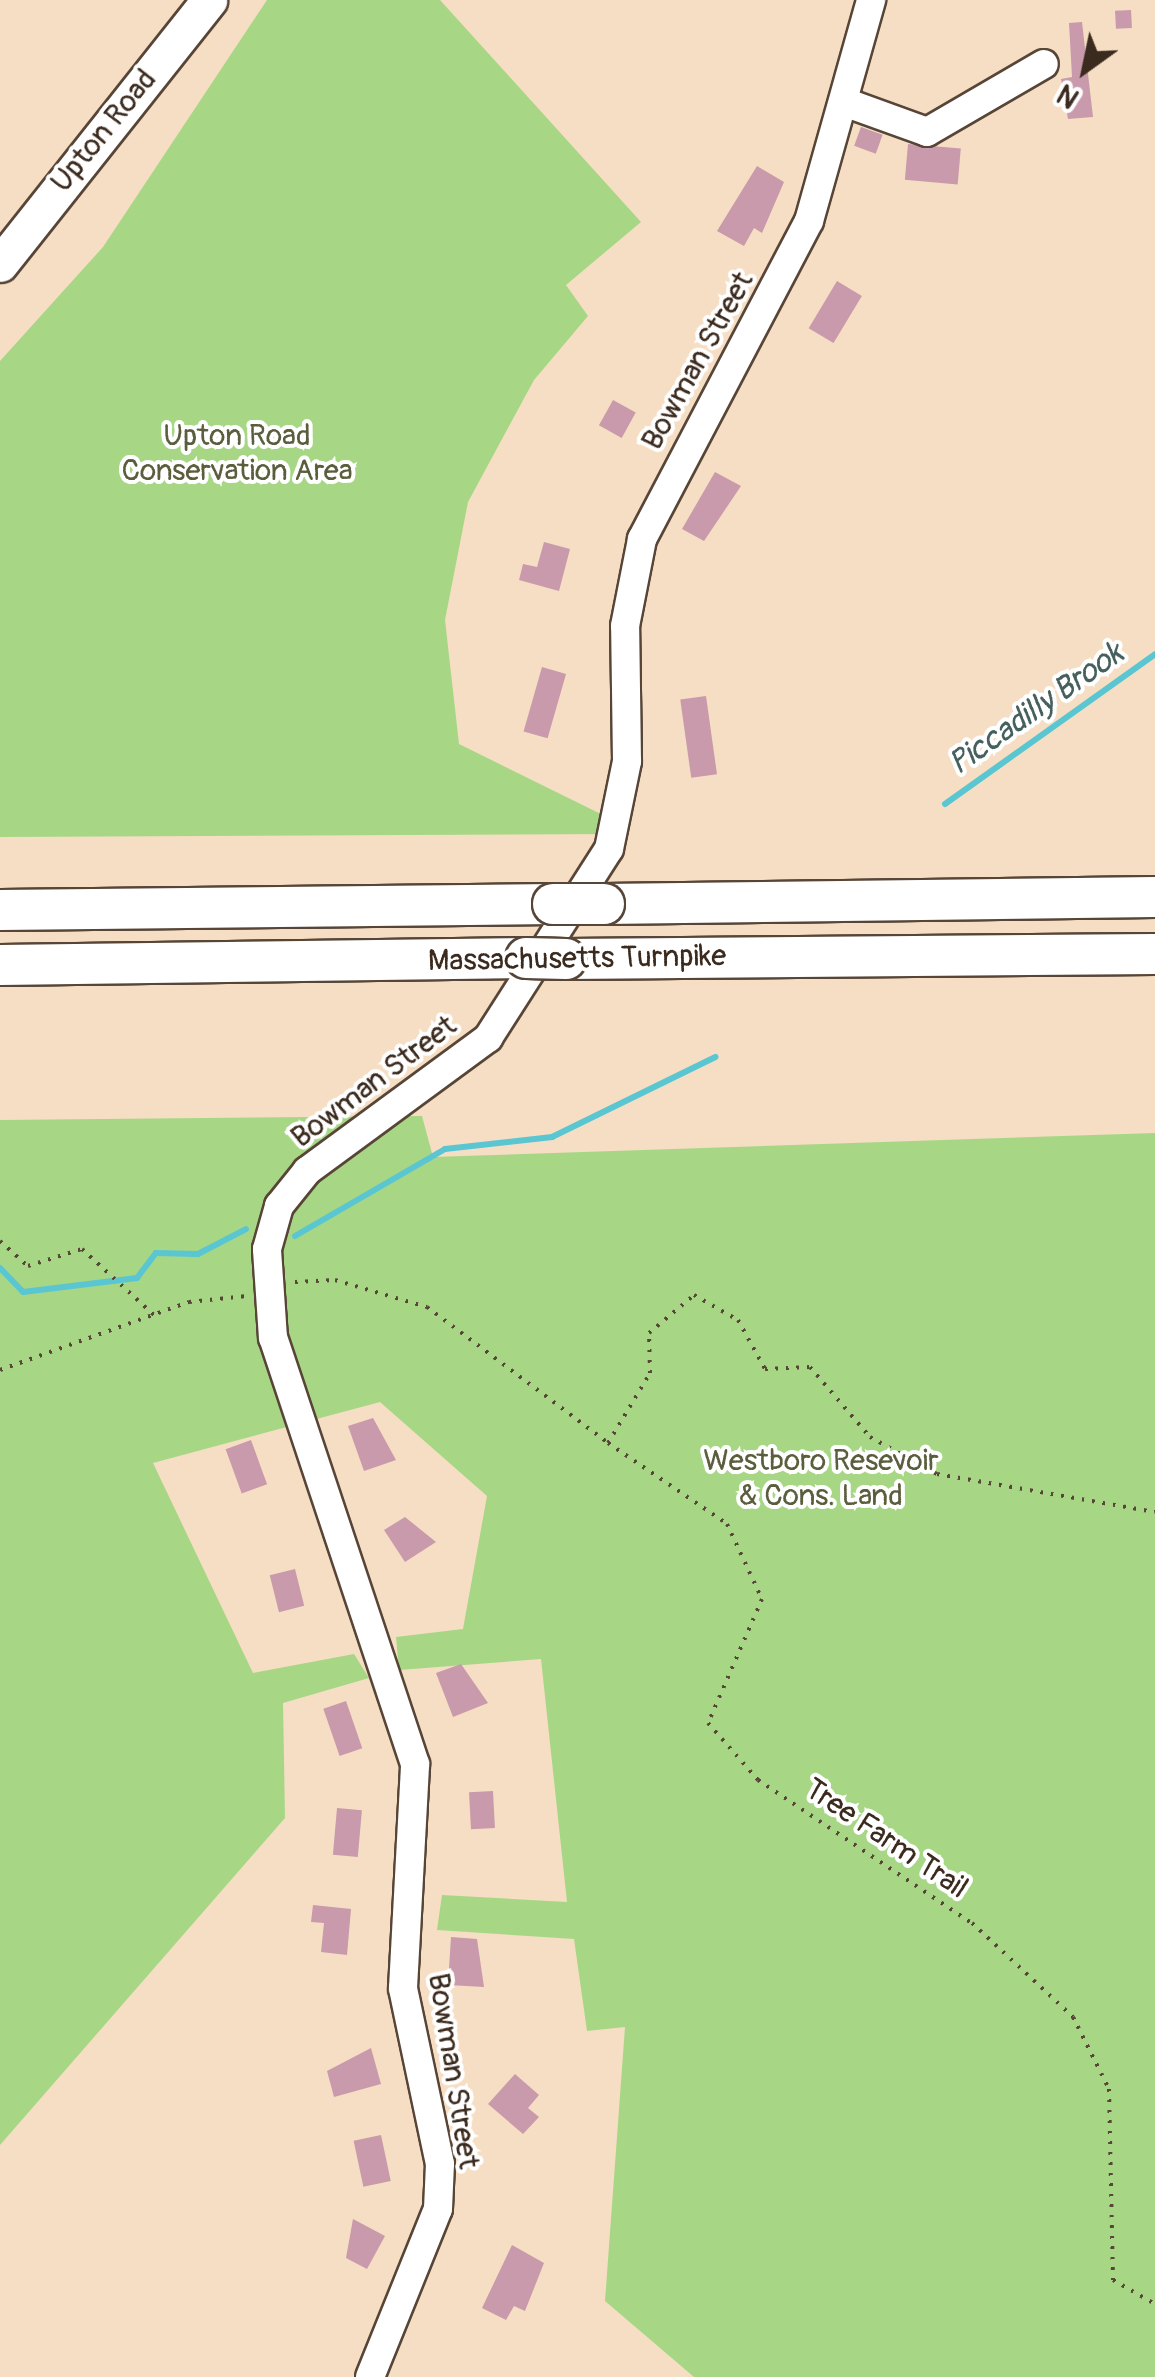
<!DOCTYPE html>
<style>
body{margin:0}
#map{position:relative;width:1155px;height:2377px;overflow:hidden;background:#f5dec3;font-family:Pangolin,sans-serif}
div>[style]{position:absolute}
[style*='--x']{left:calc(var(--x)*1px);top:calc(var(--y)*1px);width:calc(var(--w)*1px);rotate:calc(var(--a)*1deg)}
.green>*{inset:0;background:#a7d785}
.stream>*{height:6px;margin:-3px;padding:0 3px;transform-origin:3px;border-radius:3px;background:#59c6d2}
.building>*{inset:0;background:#c99aab;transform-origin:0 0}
.path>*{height:4px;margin-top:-2px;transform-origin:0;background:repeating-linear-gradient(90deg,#574537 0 2.5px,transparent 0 10.5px)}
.roads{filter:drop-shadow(2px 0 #574537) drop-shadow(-2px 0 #574537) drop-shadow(0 2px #574537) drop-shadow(0 -2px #574537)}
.minor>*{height:28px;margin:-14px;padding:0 14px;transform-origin:14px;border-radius:14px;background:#fff}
.major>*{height:35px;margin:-17.5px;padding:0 17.5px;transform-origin:17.5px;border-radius:17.5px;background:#fff}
.highway>*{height:40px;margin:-20px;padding:0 20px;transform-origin:20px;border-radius:20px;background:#fff}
.bridges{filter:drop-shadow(2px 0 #574537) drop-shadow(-2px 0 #574537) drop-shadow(0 2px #574537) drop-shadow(0 -2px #574537)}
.highway-bridge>*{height:40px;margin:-20px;padding:0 20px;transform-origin:20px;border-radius:20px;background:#fff}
span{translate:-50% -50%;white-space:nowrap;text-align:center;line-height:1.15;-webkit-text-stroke:8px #fff;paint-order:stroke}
.street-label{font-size:30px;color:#3b2a1e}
.park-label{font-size:30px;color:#5b5e3d}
.water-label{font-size:32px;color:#46615d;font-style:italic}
.north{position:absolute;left:1035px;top:20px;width:100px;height:100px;-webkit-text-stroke:8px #fff;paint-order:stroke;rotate:213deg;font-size:28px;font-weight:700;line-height:40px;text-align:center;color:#3b2a1e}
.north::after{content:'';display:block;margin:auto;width:35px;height:45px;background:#3b2a1e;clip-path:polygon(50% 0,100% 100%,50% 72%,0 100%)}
</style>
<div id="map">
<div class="green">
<i style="clip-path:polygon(267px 0,440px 0,641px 222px,566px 285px,588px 316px,534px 380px,468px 502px,445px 620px,459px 744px,613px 820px,614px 834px,0 837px,0 361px,103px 247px)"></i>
<i style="clip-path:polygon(422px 1116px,433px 1157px,1155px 1133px,1155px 2377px,694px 2377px,605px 2301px,625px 2027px,587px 2031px,574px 1939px,437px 1930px,442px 1895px,567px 1902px,541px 1659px,399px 1670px,396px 1637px,463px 1629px,487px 1496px,380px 1402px,153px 1463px,253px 1673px,354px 1654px,369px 1678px,283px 1703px,285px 1818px,0 2145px,0 1120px)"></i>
</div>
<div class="stream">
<i style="--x:945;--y:804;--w:258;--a:-35.5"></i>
<i style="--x:295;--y:1236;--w:173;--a:-30.1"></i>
<i style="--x:445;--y:1149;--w:108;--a:-6.4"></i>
<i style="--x:552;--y:1137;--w:182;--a:-26.1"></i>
<i style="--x:0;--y:1268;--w:33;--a:46"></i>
<i style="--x:23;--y:1292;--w:115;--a:-7"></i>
<i style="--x:137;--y:1278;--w:31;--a:-53"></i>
<i style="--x:156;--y:1253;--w:42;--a:1.4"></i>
<i style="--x:198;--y:1254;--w:54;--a:-27.5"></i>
</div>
<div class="building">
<i style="left:1131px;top:10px;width:18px;height:16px;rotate:87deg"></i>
<i style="clip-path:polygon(1082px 22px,1093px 117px,1068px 119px,1061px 79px,1072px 77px,1069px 23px)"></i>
<i style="left:861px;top:127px;width:23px;height:20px;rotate:20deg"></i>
<i style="left:908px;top:144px;width:53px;height:36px;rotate:5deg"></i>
<i style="clip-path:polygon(757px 166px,784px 182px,762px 233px,754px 228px,744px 246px,717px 231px)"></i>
<i style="left:837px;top:281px;width:29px;height:55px;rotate:31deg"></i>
<i style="left:613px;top:400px;width:26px;height:29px;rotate:29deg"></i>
<i style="clip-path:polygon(715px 472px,741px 486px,704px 541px,682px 529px)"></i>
<i style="clip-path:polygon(544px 542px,570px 549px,559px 591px,519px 580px,523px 564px,537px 567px)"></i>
<i style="left:542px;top:667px;width:25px;height:67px;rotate:16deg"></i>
<i style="left:706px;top:696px;width:79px;height:26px;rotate:82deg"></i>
<i style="clip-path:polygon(373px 1418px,396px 1460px,364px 1471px,348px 1426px)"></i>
<i style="left:251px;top:1440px;width:47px;height:27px;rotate:70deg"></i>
<i style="clip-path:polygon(405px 1517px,436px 1542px,405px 1562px,384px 1530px)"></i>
<i style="left:295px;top:1569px;width:38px;height:26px;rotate:76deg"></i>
<i style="clip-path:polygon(461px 1664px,488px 1703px,453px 1717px,436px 1673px)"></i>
<i style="left:346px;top:1701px;width:50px;height:24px;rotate:71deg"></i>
<i style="left:493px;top:1791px;width:37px;height:24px;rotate:87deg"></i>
<i style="left:337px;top:1808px;width:25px;height:47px;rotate:5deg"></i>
<i style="clip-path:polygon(313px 1905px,351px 1909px,347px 1955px,321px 1952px,324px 1923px,311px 1922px)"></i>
<i style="clip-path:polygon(451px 1937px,477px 1939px,484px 1987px,448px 1985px)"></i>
<i style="clip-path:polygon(371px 2048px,381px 2084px,334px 2097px,327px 2071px)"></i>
<i style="clip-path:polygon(515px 2074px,539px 2095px,528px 2108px,539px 2117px,523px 2134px,488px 2104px)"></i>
<i style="left:381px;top:2135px;width:47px;height:28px;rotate:78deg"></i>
<i style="clip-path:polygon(353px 2219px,385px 2236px,367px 2269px,346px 2258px)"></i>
<i style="clip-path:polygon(512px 2245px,544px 2263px,525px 2311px,514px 2306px,506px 2320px,482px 2308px)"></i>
</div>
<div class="path">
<i style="--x:0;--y:1241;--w:38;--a:42"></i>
<i style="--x:28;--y:1266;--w:57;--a:-17.5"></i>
<i style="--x:82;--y:1249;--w:98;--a:42.5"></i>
<i style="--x:295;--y:1282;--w:40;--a:-2.9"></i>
<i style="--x:335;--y:1280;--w:96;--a:16.4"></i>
<i style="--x:427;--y:1307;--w:226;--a:36.9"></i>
<i style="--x:608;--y:1443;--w:82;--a:-59"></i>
<i style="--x:650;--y:1373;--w:40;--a:-91.4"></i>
<i style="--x:649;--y:1333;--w:59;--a:-40.2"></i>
<i style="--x:694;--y:1295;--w:51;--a:29.6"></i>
<i style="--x:738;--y:1320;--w:56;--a:61.1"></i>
<i style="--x:765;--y:1369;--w:45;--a:-2.5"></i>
<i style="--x:810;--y:1367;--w:92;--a:49.4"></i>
<i style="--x:870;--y:1437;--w:77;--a:28.9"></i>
<i style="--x:937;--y:1474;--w:221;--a:9.9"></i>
<i style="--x:0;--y:1370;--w:201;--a:-19.8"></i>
<i style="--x:189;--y:1302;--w:58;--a:-5.9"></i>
<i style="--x:608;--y:1443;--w:144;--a:34.2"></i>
<i style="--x:727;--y:1524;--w:83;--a:65"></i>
<i style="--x:762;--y:1599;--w:135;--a:113.5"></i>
<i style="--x:708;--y:1723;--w:76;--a:48.7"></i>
<i style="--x:758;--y:1780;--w:257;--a:33.8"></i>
<i style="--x:972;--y:1923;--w:138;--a:42.9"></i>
<i style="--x:1073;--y:2017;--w:80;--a:63.4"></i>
<i style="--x:1109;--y:2089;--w:191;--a:88.8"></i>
<i style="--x:1113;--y:2280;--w:48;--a:29.7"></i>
</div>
<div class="roads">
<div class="minor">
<i style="--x:847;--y:103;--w:85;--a:19.9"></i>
<i style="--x:927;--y:132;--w:135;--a:-30.2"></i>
<i style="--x:370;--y:2377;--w:181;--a:-68"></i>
<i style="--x:438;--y:2209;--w:45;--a:-87.5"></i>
<i style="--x:440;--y:2164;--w:180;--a:-101.9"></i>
<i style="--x:403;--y:1988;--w:224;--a:-86.9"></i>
<i style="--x:415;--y:1764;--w:449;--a:-108.4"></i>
<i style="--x:273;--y:1338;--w:89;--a:-93.9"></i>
<i style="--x:267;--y:1249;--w:45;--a:-74.4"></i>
<i style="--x:279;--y:1206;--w:45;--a:-51.3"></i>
<i style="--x:307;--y:1171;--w:225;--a:-36.3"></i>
<i style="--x:488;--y:1038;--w:224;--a:-57.4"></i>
<i style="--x:609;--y:849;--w:90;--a:-78.4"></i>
<i style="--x:627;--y:761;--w:135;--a:-90.8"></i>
<i style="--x:625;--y:626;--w:89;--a:-78.9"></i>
<i style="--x:642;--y:539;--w:359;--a:-62.3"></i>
<i style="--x:809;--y:221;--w:230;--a:-74.3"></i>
</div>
<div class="major">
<i style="--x:0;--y:264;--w:337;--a:-51.6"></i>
</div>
<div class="highway">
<i style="--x:604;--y:904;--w:551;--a:-0.73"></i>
<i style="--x:0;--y:910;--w:553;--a:-0.62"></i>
<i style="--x:566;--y:959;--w:589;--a:-0.49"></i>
<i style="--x:0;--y:965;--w:526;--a:-0.76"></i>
</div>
</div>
<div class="bridges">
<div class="highway-bridge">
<i style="--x:553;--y:904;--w:51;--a:0"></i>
<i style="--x:526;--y:958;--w:40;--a:1.4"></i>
</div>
</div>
<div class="street-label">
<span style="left:104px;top:131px;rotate:-51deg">Upton Road</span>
<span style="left:698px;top:361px;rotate:-61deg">Bowman Street</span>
<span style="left:577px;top:959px;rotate:-1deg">Massachusetts Turnpike</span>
<span style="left:374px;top:1082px;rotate:-37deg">Bowman Street</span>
<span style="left:886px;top:1839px;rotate:34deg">Tree Farm Trail</span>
<span style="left:453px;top:2071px;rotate:81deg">Bowman Street</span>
</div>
<div class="park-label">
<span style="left:237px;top:453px">Upton Road<br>Conservation Area</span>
<span style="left:821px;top:1478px">Westboro Resevoir<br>&amp; Cons. Land</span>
</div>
<div class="water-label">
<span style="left:1036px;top:709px;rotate:-35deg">Piccadilly Brook</span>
</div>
<div class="north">N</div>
</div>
